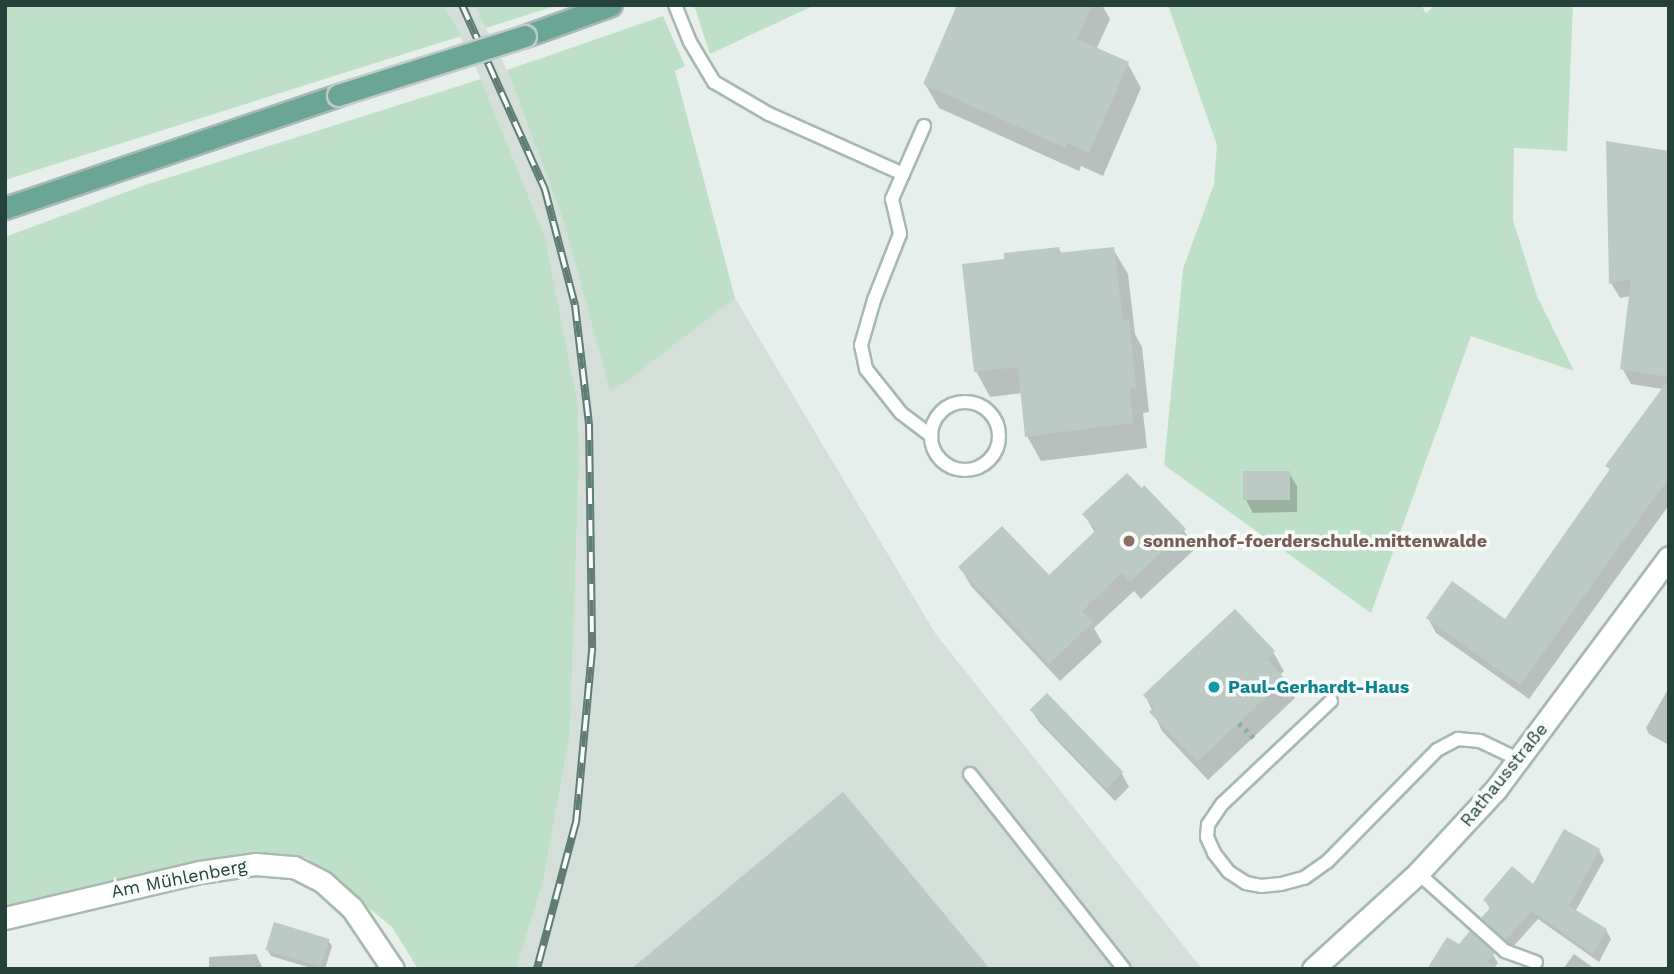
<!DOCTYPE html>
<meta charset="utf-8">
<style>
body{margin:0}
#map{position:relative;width:1674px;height:974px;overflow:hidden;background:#e6efeb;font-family:"Work Sans",sans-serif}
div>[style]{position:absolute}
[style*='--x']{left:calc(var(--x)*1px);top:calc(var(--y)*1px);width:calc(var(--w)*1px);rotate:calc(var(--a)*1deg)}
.built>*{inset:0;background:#d4dfda}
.green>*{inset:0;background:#bfe0c8}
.shadow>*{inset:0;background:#0003}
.building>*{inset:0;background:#bbcac4;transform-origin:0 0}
.path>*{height:4.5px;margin-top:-2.25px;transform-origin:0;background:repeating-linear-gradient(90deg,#86b3a5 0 3.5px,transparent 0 8.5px)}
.roads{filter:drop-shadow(2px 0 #a8b8b2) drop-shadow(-2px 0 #a8b8b2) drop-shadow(0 2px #a8b8b2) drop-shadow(0 -2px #a8b8b2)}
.lane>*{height:12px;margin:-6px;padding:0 6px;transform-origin:6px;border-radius:6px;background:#fff}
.lane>.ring{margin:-6px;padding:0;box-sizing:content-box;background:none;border:12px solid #fff;border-radius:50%}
.street>*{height:21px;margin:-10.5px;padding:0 10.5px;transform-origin:10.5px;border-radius:10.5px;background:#fff}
.secondary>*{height:21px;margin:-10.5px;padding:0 10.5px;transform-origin:10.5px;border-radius:10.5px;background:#fff}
.primary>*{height:21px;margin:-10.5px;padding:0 10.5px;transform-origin:10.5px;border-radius:10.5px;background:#6aa596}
.rail>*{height:8px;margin-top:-4px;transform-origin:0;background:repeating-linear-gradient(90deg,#f7fbf9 0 16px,#5f7d75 0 32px);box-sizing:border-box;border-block:2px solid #5f7d75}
.bridges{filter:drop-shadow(2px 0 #c2cac8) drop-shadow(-2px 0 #c2cac8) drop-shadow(0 2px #c2cac8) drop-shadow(0 -2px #c2cac8)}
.primary-bridge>*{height:21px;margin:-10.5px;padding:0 10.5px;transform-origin:10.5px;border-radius:10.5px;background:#6aa596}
.dots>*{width:19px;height:19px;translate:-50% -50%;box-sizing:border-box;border:4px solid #f7fbf9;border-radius:50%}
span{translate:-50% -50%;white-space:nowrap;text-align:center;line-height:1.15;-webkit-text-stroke:7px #f7fbf9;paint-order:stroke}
.education-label{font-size:18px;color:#785e54;font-weight:700}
.left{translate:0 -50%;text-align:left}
.culture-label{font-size:18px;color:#0d838f;font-weight:700}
.street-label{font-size:18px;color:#24423a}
.frame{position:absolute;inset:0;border:7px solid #24423a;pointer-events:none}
</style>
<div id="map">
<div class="built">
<i style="clip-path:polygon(444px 5px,474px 5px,486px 28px,507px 70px,565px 225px,630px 379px,735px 298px,935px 633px,1202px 969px,516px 969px,543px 882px,570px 734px,579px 464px,578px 404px,545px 237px,481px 79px)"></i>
</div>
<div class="green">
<i style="clip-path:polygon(5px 5px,444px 5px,461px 36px,5px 180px)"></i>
<i style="clip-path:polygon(474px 5px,558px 5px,486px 28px)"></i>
<i style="clip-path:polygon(694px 5px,815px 5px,710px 54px)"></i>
<i style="clip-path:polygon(1168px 5px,1421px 5px,1426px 13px,1436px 5px,1573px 5px,1567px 151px,1514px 148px,1513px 220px,1537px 296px,1574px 371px,1471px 336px,1371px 613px,1164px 465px,1183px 269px,1214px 184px,1217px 145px)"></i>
<i style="clip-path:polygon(663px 16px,685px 66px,675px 71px,735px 298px,630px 379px,610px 390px,565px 225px,507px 70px)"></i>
<i style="clip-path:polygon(481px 79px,545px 237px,578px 404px,579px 464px,570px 734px,543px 882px,516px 969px,418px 969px,392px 927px,306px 857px,248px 857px,5px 908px,5px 237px,142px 186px)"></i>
</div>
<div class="shadow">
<i style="clip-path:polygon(959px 5px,1102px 5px,1110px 19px,1096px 50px,1128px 64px,1141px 88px,1103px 176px,1081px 166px,1079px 171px,939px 108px,925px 84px)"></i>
<i style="clip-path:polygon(1608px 143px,1669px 151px,1669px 390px,1631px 384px,1622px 368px,1631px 296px,1620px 298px,1611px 283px)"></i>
<i style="clip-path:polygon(1059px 249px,1062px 254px,1113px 249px,1128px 274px,1135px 334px,1142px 347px,1149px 412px,1143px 413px,1147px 448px,1041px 461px,1027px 436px,1022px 393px,990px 397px,976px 371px,1006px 261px)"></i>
<i style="clip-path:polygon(1669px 419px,1669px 505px,1529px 699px,1436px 633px,1428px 618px,1506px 621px,1611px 471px,1607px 466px)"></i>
<i style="clip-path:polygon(1289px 473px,1297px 486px,1297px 512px,1253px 513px,1246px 500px)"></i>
<i style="clip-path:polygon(1084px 514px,1184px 531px,1195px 549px,1141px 599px,1134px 591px,1094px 628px,1102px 642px,1060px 681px,971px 586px,960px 567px,1049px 578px,1095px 533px)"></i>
<i style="clip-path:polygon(1273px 652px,1284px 671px,1280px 675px,1295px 698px,1208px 780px,1162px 731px,1145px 695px)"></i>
<i style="clip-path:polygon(1667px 691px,1669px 692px,1669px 745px,1649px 734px,1646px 728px)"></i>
<i style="clip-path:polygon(1047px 695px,1122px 774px,1129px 787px,1115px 801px,1039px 722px,1031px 709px)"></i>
<i style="clip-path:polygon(1599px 850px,1604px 860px,1575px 912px,1606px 930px,1611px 939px,1599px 962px,1538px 919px,1512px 948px,1489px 927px,1484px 918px,1490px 909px,1485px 900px,1533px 886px)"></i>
<i style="clip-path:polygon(328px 940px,332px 946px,325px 969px,314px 969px,271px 956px,267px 949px)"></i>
<i style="clip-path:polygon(1459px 947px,1493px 955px,1498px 963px,1494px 968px)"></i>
<i style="clip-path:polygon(256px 954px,263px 969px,209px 969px,209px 957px)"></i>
<i style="clip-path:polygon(1574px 954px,1595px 969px,1563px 969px)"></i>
</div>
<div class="building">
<i style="clip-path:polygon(957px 5px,1092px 5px,1077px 39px,1129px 62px,1089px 153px,1067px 143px,1065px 148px,923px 84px)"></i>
<i style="clip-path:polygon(1606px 141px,1669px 151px,1669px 377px,1620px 369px,1631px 279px,1609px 284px)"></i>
<i style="clip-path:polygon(1060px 247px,1057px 253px,1114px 247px,1123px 320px,1129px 320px,1136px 387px,1130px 388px,1133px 423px,1025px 437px,1018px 367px,974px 372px,962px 264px,1004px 259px,1004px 253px)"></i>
<i style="clip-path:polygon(1669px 379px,1669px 478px,1520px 685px,1426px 618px,1452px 581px,1505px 619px,1610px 469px,1605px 466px)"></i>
<i style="left:1243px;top:471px;width:47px;height:29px"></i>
<i style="clip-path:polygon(1127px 473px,1142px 488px,1144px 485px,1186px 529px,1130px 582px,1122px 573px,1082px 611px,1093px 622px,1049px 664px,958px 567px,1002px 526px,1049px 575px,1096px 530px,1082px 514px)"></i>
<i style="clip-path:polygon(1235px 609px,1275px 651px,1267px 659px,1285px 679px,1197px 762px,1149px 712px,1154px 707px,1143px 695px)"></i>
<i style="left:1047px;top:693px;width:110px;height:24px;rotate:46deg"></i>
<i style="clip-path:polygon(843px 792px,990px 969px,631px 969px)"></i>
<i style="clip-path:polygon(1564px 829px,1600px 849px,1569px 906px,1607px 929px,1593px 954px,1532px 911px,1506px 940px,1481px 918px,1491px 907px,1483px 900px,1512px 866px,1533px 884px)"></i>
<i style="left:274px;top:922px;width:58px;height:29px;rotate:17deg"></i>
<i style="clip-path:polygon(1470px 931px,1495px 953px,1487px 962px,1499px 969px,1427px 969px,1447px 937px,1459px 944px)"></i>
</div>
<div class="path">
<i style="--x:1239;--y:723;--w:25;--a:45"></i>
</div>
<div class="roads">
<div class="lane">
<i style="--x:675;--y:5;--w:40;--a:68"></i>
<i style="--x:690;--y:42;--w:47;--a:59"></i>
<i style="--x:714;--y:82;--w:64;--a:30.2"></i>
<i style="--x:769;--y:114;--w:147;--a:24.1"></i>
<i style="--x:924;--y:126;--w:80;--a:113.7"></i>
<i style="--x:892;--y:199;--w:36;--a:77"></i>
<i style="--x:900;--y:234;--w:71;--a:111.5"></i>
<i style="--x:874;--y:300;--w:47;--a:106.1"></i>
<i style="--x:861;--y:345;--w:25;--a:78"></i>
<i style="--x:866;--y:369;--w:56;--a:51.5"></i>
<i style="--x:901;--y:413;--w:38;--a:37"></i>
<i class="ring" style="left:931px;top:402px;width:56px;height:56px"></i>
<i style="--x:1331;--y:701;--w:150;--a:136.6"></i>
<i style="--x:1222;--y:804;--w:25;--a:124"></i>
<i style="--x:1208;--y:825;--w:12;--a:95"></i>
<i style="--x:1207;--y:837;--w:17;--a:66"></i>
<i style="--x:1214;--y:853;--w:24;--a:52"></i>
<i style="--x:1229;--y:872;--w:20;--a:33"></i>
<i style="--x:1246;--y:883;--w:15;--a:11"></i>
<i style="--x:1261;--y:886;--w:20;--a:-6"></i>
<i style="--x:1281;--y:884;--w:24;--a:-15"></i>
<i style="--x:1304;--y:878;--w:28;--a:-35"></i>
<i style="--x:1327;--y:862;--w:157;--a:-45.5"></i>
<i style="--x:1437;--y:750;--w:24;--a:-28"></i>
<i style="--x:1458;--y:739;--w:22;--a:5"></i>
<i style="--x:1480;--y:741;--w:44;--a:25.4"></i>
<i style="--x:970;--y:774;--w:248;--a:51.7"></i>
<i style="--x:1418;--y:873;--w:117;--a:41.9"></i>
<i style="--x:1505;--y:951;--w:33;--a:20"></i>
</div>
<div class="street">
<i style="--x:5;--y:918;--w:200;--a:-13.3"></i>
<i style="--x:200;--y:872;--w:57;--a:-8.1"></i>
<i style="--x:256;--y:864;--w:38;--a:5"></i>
<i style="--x:294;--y:867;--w:33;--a:27"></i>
<i style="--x:323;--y:882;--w:39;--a:42"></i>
<i style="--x:352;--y:908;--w:73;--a:56.1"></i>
</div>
<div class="secondary">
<i style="--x:1313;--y:969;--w:142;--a:-42.4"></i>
<i style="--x:1418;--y:873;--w:115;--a:-47.1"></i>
<i style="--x:1496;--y:789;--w:289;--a:-53.3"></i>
</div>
<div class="primary">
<i style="--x:525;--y:36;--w:91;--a:-19.8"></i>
<i style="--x:5;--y:208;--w:352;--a:-18.7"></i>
</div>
</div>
<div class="rail">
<i style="--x:462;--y:5;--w:203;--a:65.8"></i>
<i style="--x:545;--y:190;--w:119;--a:75.4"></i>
<i style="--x:575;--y:305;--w:120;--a:83.3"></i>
<i style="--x:589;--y:424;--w:227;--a:89.2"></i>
<i style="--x:592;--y:651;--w:172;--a:95.3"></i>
<i style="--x:576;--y:822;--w:152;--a:104.9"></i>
</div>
<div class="bridges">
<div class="primary-bridge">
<i style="--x:338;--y:95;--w:196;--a:-17.5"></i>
</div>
</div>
<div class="dots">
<i style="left:1129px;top:541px;background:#8d6e63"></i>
<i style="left:1214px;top:687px;background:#0f9aa8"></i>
</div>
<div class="education-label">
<span class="left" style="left:1143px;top:541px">sonnenhof-foerderschule.mittenwalde</span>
</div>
<div class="culture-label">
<span class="left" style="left:1228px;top:687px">Paul-Gerhardt-Haus</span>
</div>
<div class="street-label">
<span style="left:1504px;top:775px;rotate:-51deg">Rathausstraße</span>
<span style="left:179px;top:879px;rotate:-11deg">Am Mühlenberg</span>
</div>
<div class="frame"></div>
</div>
